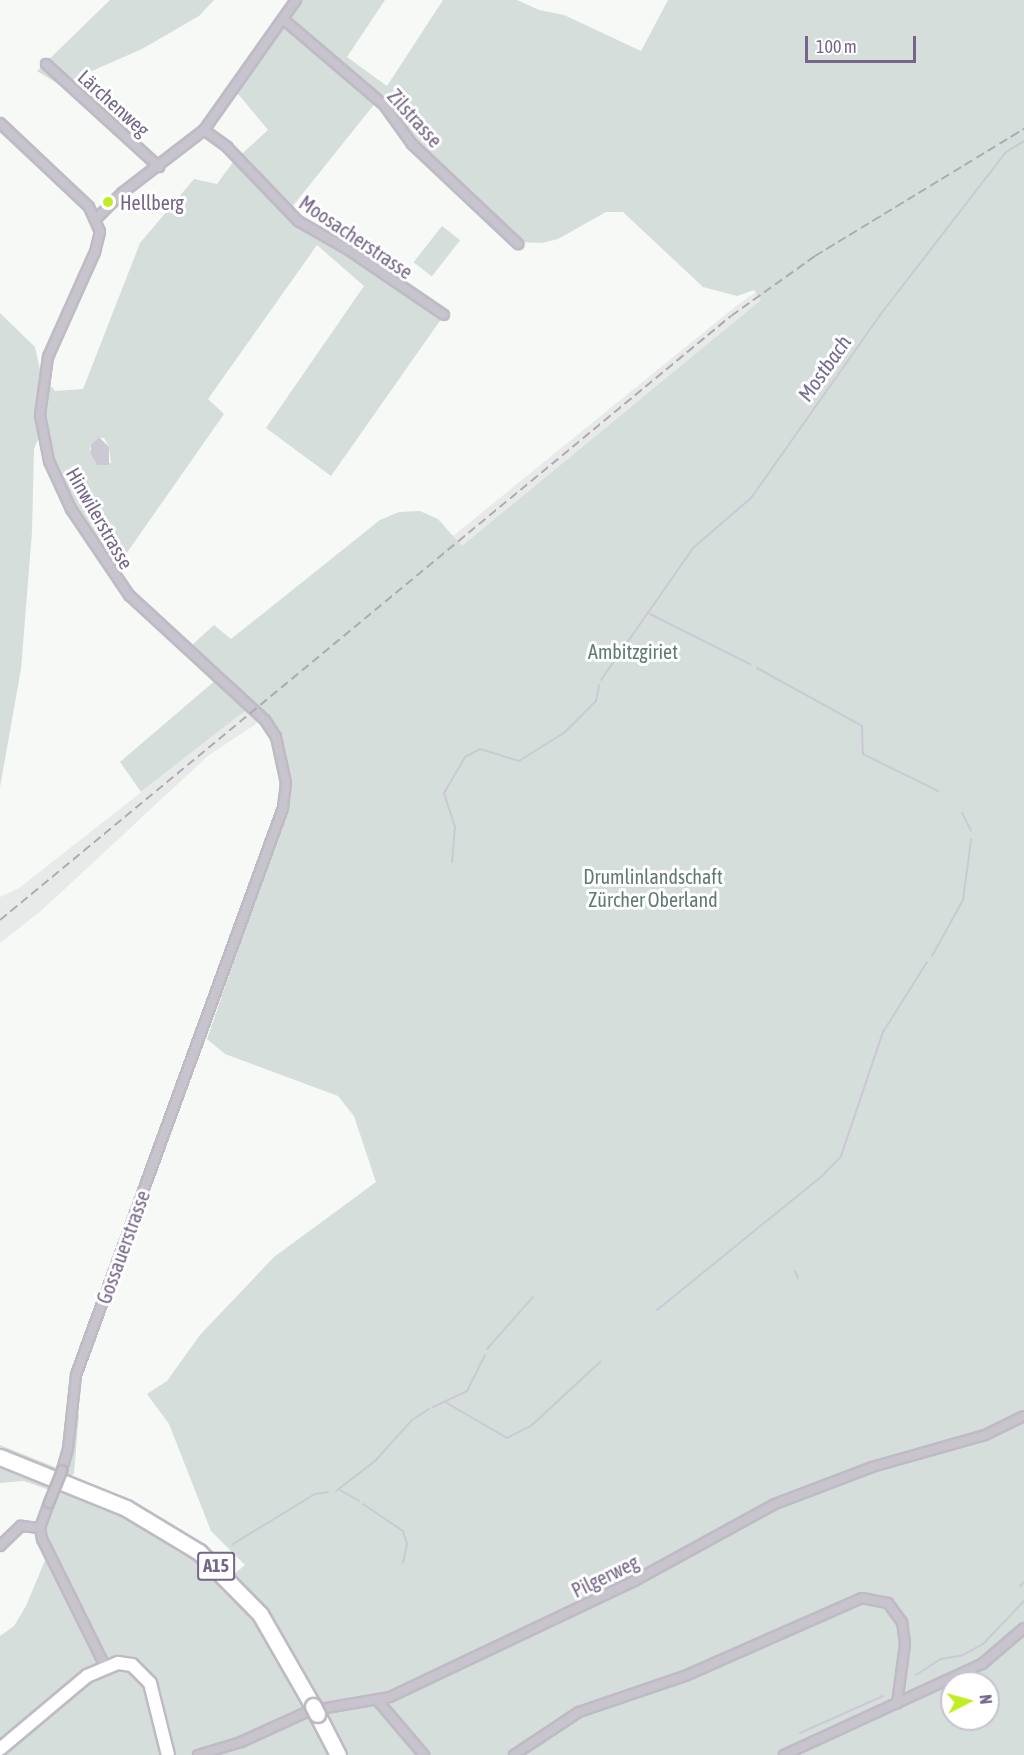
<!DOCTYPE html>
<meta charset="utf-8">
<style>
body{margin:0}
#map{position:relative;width:1024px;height:1755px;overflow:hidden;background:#f6f9f6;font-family:"Asap Condensed",sans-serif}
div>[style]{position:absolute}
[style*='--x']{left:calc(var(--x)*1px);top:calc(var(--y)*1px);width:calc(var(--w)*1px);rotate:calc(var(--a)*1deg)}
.built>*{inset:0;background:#e8eae9}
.green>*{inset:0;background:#d5dedb;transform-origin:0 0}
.water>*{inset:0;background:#ccc9d5}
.stream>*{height:2px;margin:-1px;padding:0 1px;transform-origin:1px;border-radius:1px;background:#ccc9d5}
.roads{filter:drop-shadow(2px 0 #bfbbc5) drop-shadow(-2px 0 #bfbbc5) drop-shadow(0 2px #bfbbc5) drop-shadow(0 -2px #bfbbc5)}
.street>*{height:8px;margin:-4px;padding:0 4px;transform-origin:4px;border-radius:4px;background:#c8c4cd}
.secondary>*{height:12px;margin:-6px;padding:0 6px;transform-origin:6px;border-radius:6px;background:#fff}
.highway>*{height:15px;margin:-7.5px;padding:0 7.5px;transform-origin:7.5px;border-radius:7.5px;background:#fff}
.rail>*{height:2px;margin-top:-1px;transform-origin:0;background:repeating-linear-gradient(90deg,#aea9b5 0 9px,transparent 0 13.5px)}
.bridges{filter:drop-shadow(2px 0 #bab7bf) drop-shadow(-2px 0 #bab7bf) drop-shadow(0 2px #bab7bf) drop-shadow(0 -2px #bab7bf)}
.street-bridge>*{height:8px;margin:-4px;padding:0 4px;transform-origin:4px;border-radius:4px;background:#c8c4cd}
.highway-bridge>*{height:15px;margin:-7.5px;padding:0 7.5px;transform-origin:7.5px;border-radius:7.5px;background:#fff}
.dots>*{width:16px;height:16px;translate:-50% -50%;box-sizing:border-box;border:3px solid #fff;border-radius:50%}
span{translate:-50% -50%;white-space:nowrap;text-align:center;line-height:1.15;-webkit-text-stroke:6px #fff;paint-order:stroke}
.shield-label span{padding:2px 4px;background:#fff;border:2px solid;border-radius:4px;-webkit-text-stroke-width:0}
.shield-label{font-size:18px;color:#756689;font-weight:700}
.street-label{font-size:20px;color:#756689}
.poi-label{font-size:20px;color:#756689}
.left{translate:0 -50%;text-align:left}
.park-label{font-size:20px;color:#617a75}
.water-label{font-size:21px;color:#766c93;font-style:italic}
.north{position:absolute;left:940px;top:1671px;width:60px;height:60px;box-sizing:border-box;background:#fff;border:2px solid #c8c2d0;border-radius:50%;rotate:84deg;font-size:16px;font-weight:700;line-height:24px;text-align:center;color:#756689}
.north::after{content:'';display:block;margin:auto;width:21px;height:27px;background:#c0ee21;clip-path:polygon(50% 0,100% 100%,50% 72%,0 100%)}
.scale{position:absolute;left:805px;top:36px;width:111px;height:27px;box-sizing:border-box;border:3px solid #756689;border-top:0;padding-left:8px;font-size:18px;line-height:21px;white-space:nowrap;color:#756689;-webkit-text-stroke:4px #fff;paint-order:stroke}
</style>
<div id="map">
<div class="built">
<i style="clip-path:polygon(844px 231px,448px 569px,261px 714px,256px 724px,209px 755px,41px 911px,0 943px,0 897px,19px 888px,246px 710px,250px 701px,736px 306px)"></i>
</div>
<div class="green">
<i style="clip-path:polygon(110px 0,214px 0,199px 16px,142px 49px,60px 85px,37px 71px)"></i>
<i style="clip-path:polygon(evenodd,296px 0,385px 0,347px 57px,387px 86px,443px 0,517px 0,539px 10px,564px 15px,641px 51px,668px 0,1024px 0,1024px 1755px,0 1755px,0 1636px,14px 1626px,26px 1606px,48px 1553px,40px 1528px,55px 1492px,24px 1481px,0 1483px,0 1445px,62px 1470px,70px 1408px,79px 1415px,74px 1473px,56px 1492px,68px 1491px,126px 1508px,229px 1578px,245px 1565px,211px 1531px,169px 1424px,147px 1394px,167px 1381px,200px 1335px,274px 1257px,376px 1182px,354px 1116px,338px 1096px,225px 1054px,207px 1039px,291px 797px,284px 751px,274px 722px,266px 713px,261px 715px,264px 711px,251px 699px,246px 710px,141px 792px,120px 762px,224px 673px,192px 645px,214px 625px,231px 639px,380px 520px,399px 512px,420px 511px,438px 519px,462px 546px,761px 300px,754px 290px,737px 296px,703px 287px,623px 212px,606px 212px,558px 239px,542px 243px,519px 242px,415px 141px,380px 97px,288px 212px,444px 315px,331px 476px,266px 428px,364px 286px,317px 245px,208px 399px,224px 414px,112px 574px,71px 509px,41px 432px,34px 449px,32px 532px,21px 669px,0 787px,0 313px,35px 347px,41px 374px,55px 391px,83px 389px,140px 243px,194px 179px,217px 184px,233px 162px,268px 130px,234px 89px,296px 0,98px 438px,104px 438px,109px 447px,111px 463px,95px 462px,90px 448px,98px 438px,296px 0,952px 1683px,988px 1683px,988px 1719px,952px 1719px,952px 1683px)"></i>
<i style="left:442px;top:226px;width:23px;height:46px;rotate:38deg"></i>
</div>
<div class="water">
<i style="clip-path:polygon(99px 437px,109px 447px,109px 465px,97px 465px,91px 454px,91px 445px)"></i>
</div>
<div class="stream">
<i style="--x:650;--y:614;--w:112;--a:26.6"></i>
<i style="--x:757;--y:668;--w:120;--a:28.9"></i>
<i style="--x:862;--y:726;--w:28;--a:88"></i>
<i style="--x:863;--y:754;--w:84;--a:26.3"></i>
<i style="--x:601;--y:680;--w:161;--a:-55.1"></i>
<i style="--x:693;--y:548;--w:77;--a:-40.8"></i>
<i style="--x:751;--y:498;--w:224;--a:-54.8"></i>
<i style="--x:880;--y:315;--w:206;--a:-52.3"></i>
<i style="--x:1006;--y:152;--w:21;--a:-31"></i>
<i style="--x:962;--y:813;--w:20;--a:63"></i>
<i style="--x:452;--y:862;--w:35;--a:-85"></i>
<i style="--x:455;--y:827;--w:36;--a:-108"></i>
<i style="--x:444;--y:793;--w:42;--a:-59.7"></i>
<i style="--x:465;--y:757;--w:17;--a:-28"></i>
<i style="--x:480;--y:749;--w:41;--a:17.1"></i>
<i style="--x:519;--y:761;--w:54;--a:-32.2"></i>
<i style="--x:565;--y:732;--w:44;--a:-45"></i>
<i style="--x:596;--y:701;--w:16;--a:-79"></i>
<i style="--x:932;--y:956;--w:64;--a:-61"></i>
<i style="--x:963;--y:900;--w:61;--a:-82.4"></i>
<i style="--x:795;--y:1271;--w:8;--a:67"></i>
<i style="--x:657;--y:1310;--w:213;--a:-39.1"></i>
<i style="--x:822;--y:1176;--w:28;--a:-46"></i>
<i style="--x:841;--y:1156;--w:131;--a:-71.3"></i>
<i style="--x:883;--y:1032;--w:83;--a:-57.8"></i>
<i style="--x:487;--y:1349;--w:69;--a:-48.5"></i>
<i style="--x:445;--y:1402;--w:72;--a:30.1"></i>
<i style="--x:507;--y:1438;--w:28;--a:-27"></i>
<i style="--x:532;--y:1425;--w:93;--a:-42.8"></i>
<i style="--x:433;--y:1407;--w:38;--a:-25"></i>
<i style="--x:467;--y:1391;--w:40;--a:-63.4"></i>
<i style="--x:340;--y:1490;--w:22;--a:30"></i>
<i style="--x:336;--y:1491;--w:49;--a:-37.6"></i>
<i style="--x:375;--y:1461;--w:55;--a:-47.9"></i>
<i style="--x:412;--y:1420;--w:20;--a:-33"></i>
<i style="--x:363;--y:1504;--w:48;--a:34"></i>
<i style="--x:403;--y:1531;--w:14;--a:73"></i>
<i style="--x:407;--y:1544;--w:19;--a:102"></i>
<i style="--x:233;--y:1544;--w:96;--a:-31.4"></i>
<i style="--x:315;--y:1494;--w:13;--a:-9"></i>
<i style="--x:1020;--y:1586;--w:6;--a:-45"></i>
<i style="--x:916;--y:1675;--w:30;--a:-33"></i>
<i style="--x:941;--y:1659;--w:22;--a:-10"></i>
<i style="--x:963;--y:1655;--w:23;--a:-29"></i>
<i style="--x:983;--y:1644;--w:59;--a:-46.4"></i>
<i style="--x:800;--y:1733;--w:91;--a:-24"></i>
</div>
<div class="roads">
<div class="street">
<i style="--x:283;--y:19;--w:133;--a:40.4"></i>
<i style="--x:384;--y:105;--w:48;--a:54.3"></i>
<i style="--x:412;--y:144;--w:146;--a:43.3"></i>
<i style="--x:46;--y:64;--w:153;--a:42.3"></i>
<i style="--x:0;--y:123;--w:122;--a:43.3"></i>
<i style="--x:89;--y:207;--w:27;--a:66"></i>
<i style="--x:100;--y:232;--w:21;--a:104"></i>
<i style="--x:95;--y:252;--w:115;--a:114.1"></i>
<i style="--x:48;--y:357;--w:59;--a:97.9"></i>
<i style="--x:40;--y:415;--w:47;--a:78.9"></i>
<i style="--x:49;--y:461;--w:53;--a:65.4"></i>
<i style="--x:71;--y:509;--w:104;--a:56"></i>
<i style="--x:129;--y:595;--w:185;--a:42.6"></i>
<i style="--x:265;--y:720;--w:20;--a:57"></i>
<i style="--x:276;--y:737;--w:47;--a:77.7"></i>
<i style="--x:286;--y:783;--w:25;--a:97"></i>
<i style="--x:283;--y:808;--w:604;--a:110.06"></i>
<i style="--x:76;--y:1375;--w:74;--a:96.2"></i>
<i style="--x:68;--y:1449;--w:22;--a:106"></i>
<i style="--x:204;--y:130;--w:29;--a:36"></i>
<i style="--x:227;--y:147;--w:103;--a:46.2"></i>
<i style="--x:298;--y:221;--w:56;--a:29.7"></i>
<i style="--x:347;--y:249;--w:117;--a:34.2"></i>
<i style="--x:97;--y:218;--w:35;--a:-45"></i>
<i style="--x:122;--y:193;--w:103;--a:-37.5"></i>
<i style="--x:204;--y:130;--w:159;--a:-54.7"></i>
<i style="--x:49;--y:1503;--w:27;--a:110"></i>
<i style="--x:40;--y:1528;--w:11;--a:80"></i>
<i style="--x:42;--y:1539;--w:142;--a:63.6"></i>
<i style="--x:0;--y:1546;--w:29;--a:-44"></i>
<i style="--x:21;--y:1526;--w:19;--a:6"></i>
<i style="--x:378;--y:1701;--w:71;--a:49.6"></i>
<i style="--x:198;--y:1755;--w:45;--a:-16.8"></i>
<i style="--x:241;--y:1742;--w:75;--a:-24.5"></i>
<i style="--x:309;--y:1711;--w:82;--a:-9.8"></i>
<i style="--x:390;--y:1697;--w:272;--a:-25.4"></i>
<i style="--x:636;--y:1580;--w:158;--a:-28.7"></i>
<i style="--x:775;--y:1504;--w:104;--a:-20.9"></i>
<i style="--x:872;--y:1467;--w:117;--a:-15.8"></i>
<i style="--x:985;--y:1435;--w:43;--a:-26"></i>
<i style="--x:514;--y:1755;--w:78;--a:-33.5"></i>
<i style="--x:579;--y:1712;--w:112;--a:-18.8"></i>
<i style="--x:685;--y:1676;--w:193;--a:-23.8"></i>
<i style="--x:862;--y:1598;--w:26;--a:11"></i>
<i style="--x:888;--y:1603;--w:24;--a:54"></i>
<i style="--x:902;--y:1622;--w:22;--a:82"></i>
<i style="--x:905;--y:1644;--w:60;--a:97.7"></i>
<i style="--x:784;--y:1755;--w:218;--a:-24.7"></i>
<i style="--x:982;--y:1664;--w:55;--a:-40.6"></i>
</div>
<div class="secondary">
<i style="--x:0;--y:1749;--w:114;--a:-40"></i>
<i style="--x:87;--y:1676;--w:34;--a:-23"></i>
<i style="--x:118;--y:1663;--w:14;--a:8"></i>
<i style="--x:132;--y:1665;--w:25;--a:45"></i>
<i style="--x:150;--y:1683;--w:74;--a:76"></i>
</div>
<div class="highway">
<i style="--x:0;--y:1457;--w:136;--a:22"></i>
<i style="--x:126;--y:1508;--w:85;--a:31.1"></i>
<i style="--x:199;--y:1552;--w:87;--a:45.5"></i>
<i style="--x:260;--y:1614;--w:106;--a:60.1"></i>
<i style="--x:317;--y:1714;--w:46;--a:62.9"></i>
</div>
</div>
<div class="rail">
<i style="--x:0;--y:920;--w:948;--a:-39.57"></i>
<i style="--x:731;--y:316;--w:103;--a:-35.5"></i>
<i style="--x:815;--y:256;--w:245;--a:-31.3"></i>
</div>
<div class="bridges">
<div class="street-bridge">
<i style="--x:49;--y:1503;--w:35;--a:-68"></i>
</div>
<div class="highway-bridge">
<i style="--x:313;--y:1706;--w:9;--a:63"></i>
</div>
</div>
<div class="dots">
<i style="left:108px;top:202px;background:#c0ee21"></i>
</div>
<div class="shield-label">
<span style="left:216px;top:1566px">A15</span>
</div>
<div class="street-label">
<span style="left:114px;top:103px;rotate:42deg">Lärchenweg</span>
<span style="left:415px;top:118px;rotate:48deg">Zilstrasse</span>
<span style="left:356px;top:237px;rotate:34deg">Moosacherstrasse</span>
<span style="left:100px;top:518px;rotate:60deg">Hinwilerstrasse</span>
<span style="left:123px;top:1247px;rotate:-70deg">Gossauerstrasse</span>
<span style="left:605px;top:1576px;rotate:-26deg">Pilgerweg</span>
</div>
<div class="poi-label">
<span class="left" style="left:120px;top:202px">Hellberg</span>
</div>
<div class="park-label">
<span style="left:633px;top:651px">Ambitzgiriet</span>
<span style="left:653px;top:888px">Drumlinlandschaft<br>Zürcher Oberland</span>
</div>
<div class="water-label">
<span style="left:824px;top:368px;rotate:-55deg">Mostbach</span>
</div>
<div class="north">N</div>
<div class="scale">100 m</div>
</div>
